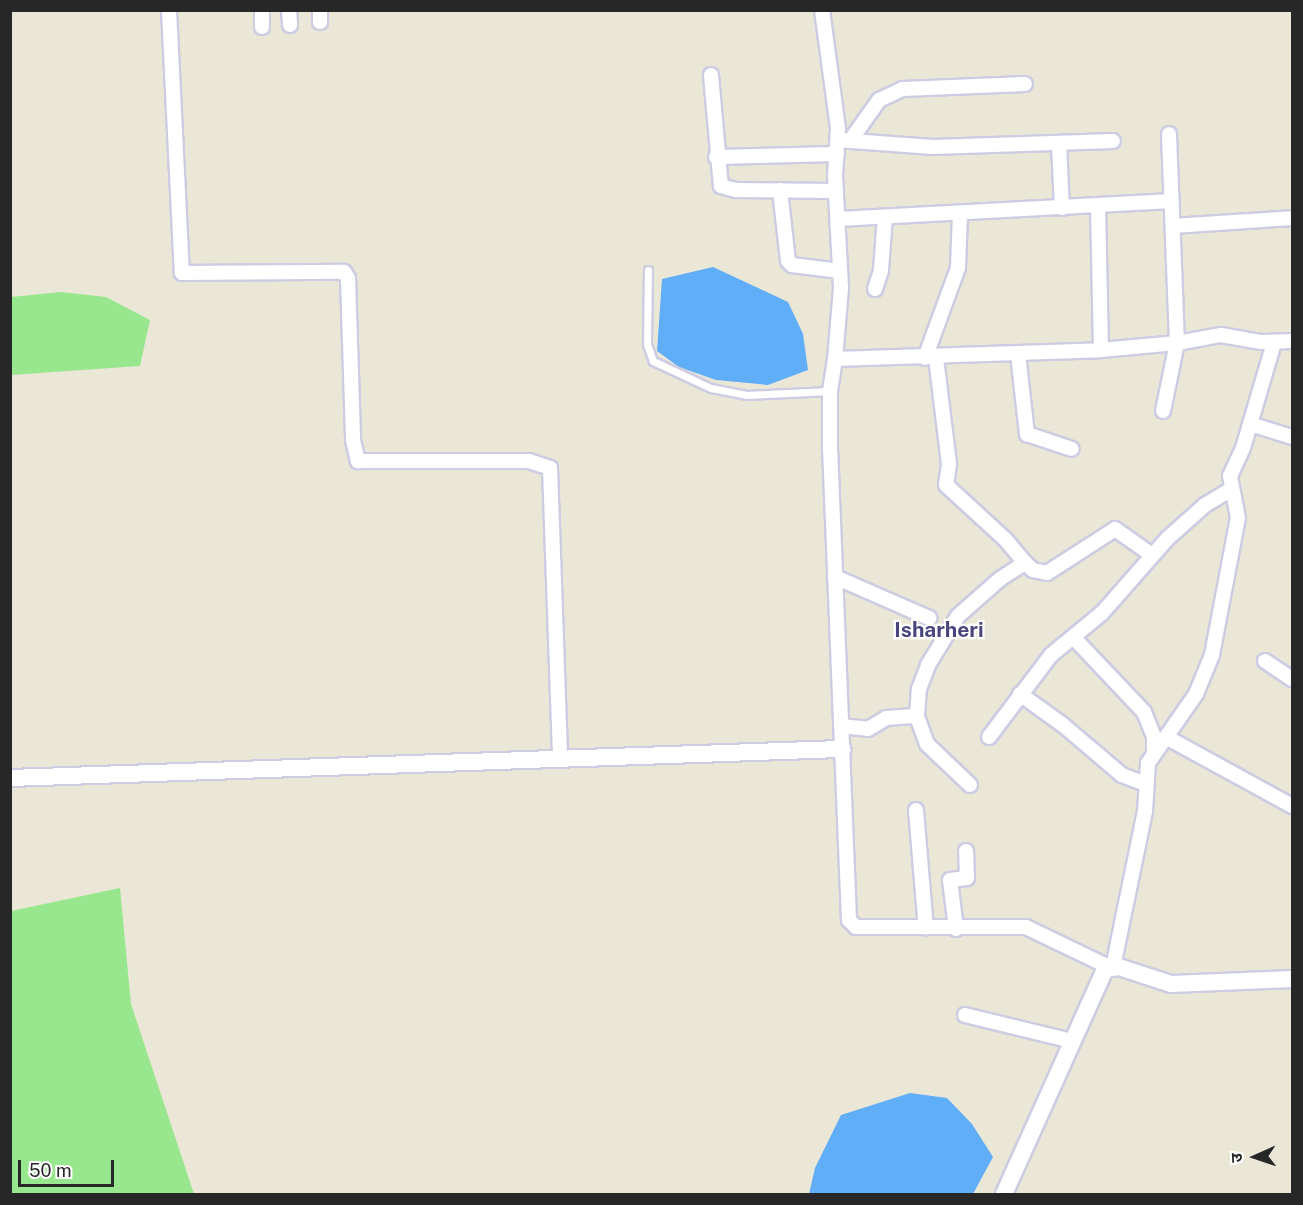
<!DOCTYPE html>
<meta charset="utf-8">
<style>
body{margin:0}
#map{position:relative;width:1303px;height:1205px;overflow:hidden;background:#ebe7d7;font-family:"Public Sans","Noto Sans Devanagari",sans-serif}
div>[style]{position:absolute}
[style*='--x']{left:calc(var(--x)*1px);top:calc(var(--y)*1px);width:calc(var(--w)*1px);rotate:calc(var(--a)*1deg)}
.green>*{inset:0;background:#98e78e}
.water>*{inset:0;background:#60adf8}
.roads{filter:drop-shadow(2px 0 #cdcce2) drop-shadow(-2px 0 #cdcce2) drop-shadow(0 2px #cdcce2) drop-shadow(0 -2px #cdcce2)}
.service>*{height:7px;margin:-3.5px;padding:0 3.5px;transform-origin:3.5px;border-radius:3.5px;background:#fff}
.minor>*{height:14px;margin:-7px;padding:0 7px;transform-origin:7px;border-radius:7px;background:#fff}
.tertiary>*{height:16px;margin:-8px;padding:0 8px;transform-origin:8px;border-radius:8px;background:#fff}
span{translate:-50% -50%;white-space:nowrap;text-align:center;line-height:1.15;-webkit-text-stroke:4.5px #fff;paint-order:stroke}
.quarter-label{font-size:21px;color:#47457b;font-weight:700}
.frame{position:absolute;inset:0;border:12px solid #272727;pointer-events:none}
.north{position:absolute;left:1225px;top:1127px;width:60px;height:60px;-webkit-text-stroke:4px #fff;paint-order:stroke;rotate:267deg;font-size:16px;font-weight:700;line-height:24px;text-align:center;color:#272727}
.north::after{content:'';display:block;margin:auto;width:21px;height:27px;background:#272727;clip-path:polygon(50% 0,100% 100%,50% 72%,0 100%)}
.scale{position:absolute;left:18px;top:1160px;width:96px;height:27px;box-sizing:border-box;border:3px solid #272727;border-top:0;padding-left:8px;font-size:18px;line-height:21px;white-space:nowrap;color:#272727;-webkit-text-stroke:4px #fff;paint-order:stroke}
</style>
<div id="map">
<div class="green">
<i style="clip-path:polygon(61px 292px,106px 297px,150px 320px,140px 366px,11px 375px,11px 297px)"></i>
<i style="clip-path:polygon(120px 888px,131px 1004px,194px 1194px,11px 1194px,11px 911px)"></i>
</div>
<div class="water">
<i style="clip-path:polygon(713px 267px,788px 302px,803px 334px,808px 370px,768px 385px,716px 380px,679px 367px,657px 351px,662px 279px)"></i>
<i style="clip-path:polygon(910px 1093px,947px 1098px,972px 1124px,993px 1157px,973px 1194px,809px 1194px,815px 1168px,841px 1115px)"></i>
</div>
<div class="roads">
<div class="service">
<i style="--x:648;--y:270;--w:74;--a:90.8"></i>
<i style="--x:647;--y:344;--w:18;--a:71"></i>
<i style="--x:653;--y:361;--w:64;--a:25"></i>
<i style="--x:711;--y:388;--w:36;--a:11"></i>
<i style="--x:746;--y:395;--w:84;--a:-2.7"></i>
</div>
<div class="minor">
<i style="--x:169;--y:10;--w:263;--a:87.2"></i>
<i style="--x:182;--y:273;--w:162;--a:-0.4"></i>
<i style="--x:344;--y:272;--w:7;--a:56"></i>
<i style="--x:348;--y:278;--w:162;--a:88.2"></i>
<i style="--x:353;--y:440;--w:22;--a:77"></i>
<i style="--x:358;--y:461;--w:171;--a:0"></i>
<i style="--x:529;--y:461;--w:22;--a:18"></i>
<i style="--x:550;--y:468;--w:289;--a:88"></i>
<i style="--x:262;--y:10;--w:17;--a:90"></i>
<i style="--x:289;--y:10;--w:15;--a:86"></i>
<i style="--x:320;--y:10;--w:12;--a:90"></i>
<i style="--x:822;--y:10;--w:120;--a:82.3"></i>
<i style="--x:838;--y:129;--w:47;--a:93.7"></i>
<i style="--x:835;--y:176;--w:112;--a:86.9"></i>
<i style="--x:841;--y:288;--w:71;--a:94.8"></i>
<i style="--x:711;--y:75;--w:111;--a:84.9"></i>
<i style="--x:721;--y:186;--w:16;--a:15"></i>
<i style="--x:736;--y:190;--w:100;--a:0.6"></i>
<i style="--x:838;--y:140;--w:95;--a:4.2"></i>
<i style="--x:933;--y:147;--w:180;--a:-1.9"></i>
<i style="--x:850;--y:141;--w:50;--a:-54.7"></i>
<i style="--x:879;--y:100;--w:26;--a:-25"></i>
<i style="--x:903;--y:89;--w:122;--a:-2.3"></i>
<i style="--x:1059;--y:143;--w:65;--a:87.4"></i>
<i style="--x:716;--y:157;--w:121;--a:-1.4"></i>
<i style="--x:780;--y:190;--w:71;--a:83.6"></i>
<i style="--x:788;--y:261;--w:6;--a:45"></i>
<i style="--x:792;--y:265;--w:48;--a:7.1"></i>
<i style="--x:1098;--y:206;--w:144;--a:88.8"></i>
<i style="--x:838;--y:219;--w:334;--a:-3.1"></i>
<i style="--x:1173;--y:226;--w:119;--a:-3.8"></i>
<i style="--x:875;--y:289;--w:20;--a:-72"></i>
<i style="--x:881;--y:270;--w:53;--a:-85.7"></i>
<i style="--x:1018;--y:354;--w:81;--a:83.6"></i>
<i style="--x:1027;--y:434;--w:47;--a:18.4"></i>
<i style="--x:925;--y:358;--w:96;--a:-69.9"></i>
<i style="--x:958;--y:268;--w:55;--a:-87.9"></i>
<i style="--x:936;--y:358;--w:107;--a:83"></i>
<i style="--x:949;--y:464;--w:21;--a:98"></i>
<i style="--x:946;--y:485;--w:80;--a:42.5"></i>
<i style="--x:1005;--y:539;--w:31;--a:50"></i>
<i style="--x:1025;--y:563;--w:11;--a:41"></i>
<i style="--x:1033;--y:570;--w:14;--a:12"></i>
<i style="--x:1047;--y:573;--w:81;--a:-32.9"></i>
<i style="--x:1115;--y:529;--w:45;--a:35.1"></i>
<i style="--x:1163;--y:411;--w:69;--a:-78.4"></i>
<i style="--x:1177;--y:343;--w:209;--a:-92.2"></i>
<i style="--x:1250;--y:424;--w:44;--a:17.2"></i>
<i style="--x:835;--y:577;--w:103;--a:23.6"></i>
<i style="--x:1074;--y:638;--w:102;--a:46.6"></i>
<i style="--x:1144;--y:712;--w:27;--a:68"></i>
<i style="--x:1154;--y:737;--w:15;--a:90"></i>
<i style="--x:1265;--y:661;--w:32;--a:34"></i>
<i style="--x:1020;--y:694;--w:53;--a:35.8"></i>
<i style="--x:1063;--y:725;--w:77;--a:40.3"></i>
<i style="--x:1122;--y:775;--w:25;--a:21"></i>
<i style="--x:841;--y:726;--w:27;--a:6"></i>
<i style="--x:868;--y:729;--w:21;--a:-31"></i>
<i style="--x:886;--y:718;--w:31;--a:-4"></i>
<i style="--x:989;--y:737;--w:103;--a:-52.9"></i>
<i style="--x:1051;--y:655;--w:66;--a:-39.5"></i>
<i style="--x:1102;--y:613;--w:100;--a:-48.7"></i>
<i style="--x:1168;--y:538;--w:50;--a:-41.7"></i>
<i style="--x:1205;--y:505;--w:29;--a:-31"></i>
<i style="--x:1166;--y:737;--w:144;--a:28.7"></i>
<i style="--x:970;--y:785;--w:59;--a:-136.4"></i>
<i style="--x:927;--y:744;--w:30;--a:-110"></i>
<i style="--x:917;--y:716;--w:27;--a:-86"></i>
<i style="--x:919;--y:689;--w:26;--a:-69"></i>
<i style="--x:928;--y:665;--w:57;--a:-58.5"></i>
<i style="--x:958;--y:616;--w:56;--a:-41.4"></i>
<i style="--x:1000;--y:579;--w:30;--a:-33"></i>
<i style="--x:916;--y:810;--w:118;--a:85.2"></i>
<i style="--x:956;--y:929;--w:49;--a:-97"></i>
<i style="--x:950;--y:880;--w:17;--a:-7"></i>
<i style="--x:967;--y:878;--w:27;--a:-92"></i>
<i style="--x:1109;--y:967;--w:92;--a:-154.3"></i>
<i style="--x:1026;--y:927;--w:170;--a:180"></i>
<i style="--x:856;--y:927;--w:10;--a:-135"></i>
<i style="--x:849;--y:920;--w:469;--a:-92.3"></i>
<i style="--x:830;--y:451;--w:60;--a:-90"></i>
<i style="--x:830;--y:391;--w:32;--a:-81"></i>
<i style="--x:835;--y:359;--w:266;--a:-1.9"></i>
<i style="--x:1101;--y:350;--w:76;--a:-5.3"></i>
<i style="--x:1177;--y:343;--w:45;--a:-10.3"></i>
<i style="--x:1221;--y:335;--w:41;--a:9.9"></i>
<i style="--x:1261;--y:342;--w:31;--a:-2"></i>
<i style="--x:1113;--y:967;--w:159;--a:-78.4"></i>
<i style="--x:1145;--y:811;--w:48;--a:-86.4"></i>
<i style="--x:1148;--y:763;--w:84;--a:-55.2"></i>
<i style="--x:1196;--y:694;--w:42;--a:-67.7"></i>
<i style="--x:1212;--y:655;--w:139;--a:-79.3"></i>
<i style="--x:1238;--y:518;--w:43;--a:-100.8"></i>
<i style="--x:1230;--y:476;--w:31;--a:-65"></i>
<i style="--x:1243;--y:448;--w:109;--a:-73.6"></i>
<i style="--x:965;--y:1015;--w:110;--a:13.7"></i>
</div>
<div class="tertiary">
<i style="--x:10;--y:778;--w:833;--a:-2"></i>
<i style="--x:1004;--y:1194;--w:247;--a:-65.8"></i>
<i style="--x:1105;--y:969;--w:14;--a:-8"></i>
<i style="--x:1119;--y:967;--w:55;--a:18.1"></i>
<i style="--x:1171;--y:984;--w:121;--a:-2.4"></i>
</div>
</div>
<div class="quarter-label">
<span style="left:939px;top:630px">Isharheri</span>
</div>
<div class="frame"></div>
<div class="north">उ</div>
<div class="scale">50 m</div>
</div>
